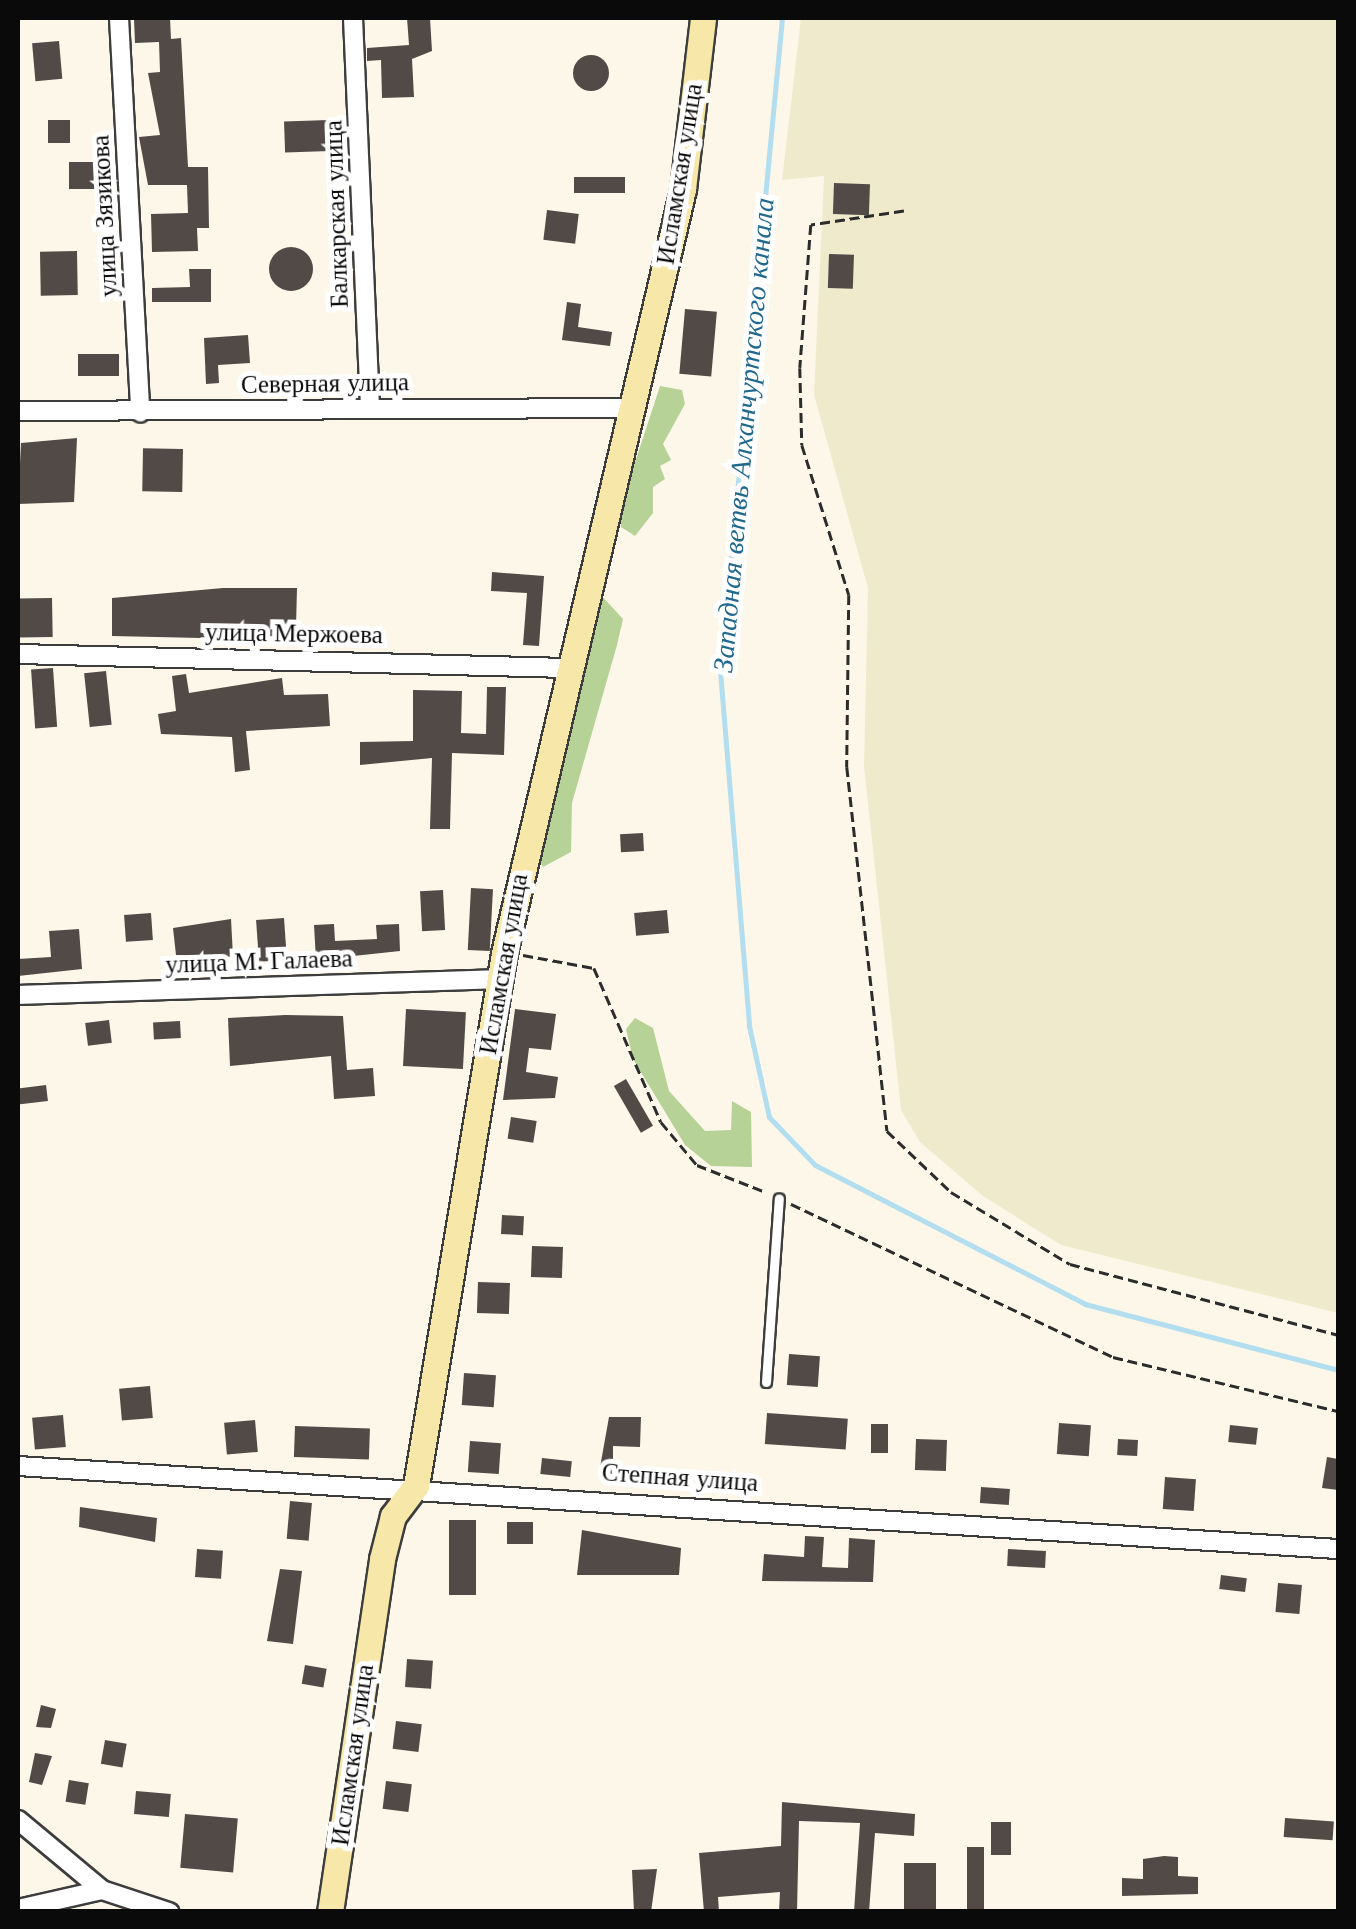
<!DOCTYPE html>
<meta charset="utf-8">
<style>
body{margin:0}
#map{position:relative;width:1356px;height:1929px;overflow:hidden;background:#fdf7e9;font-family:"Libre Baskerville",serif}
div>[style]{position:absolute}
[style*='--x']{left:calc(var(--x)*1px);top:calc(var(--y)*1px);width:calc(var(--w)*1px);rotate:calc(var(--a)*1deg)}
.farmland>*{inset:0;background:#f0eacc}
.forest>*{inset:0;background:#b7d297}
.stream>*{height:5px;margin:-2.5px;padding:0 2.5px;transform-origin:2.5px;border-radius:2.5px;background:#b2deef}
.building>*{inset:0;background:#514a47;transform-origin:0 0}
.round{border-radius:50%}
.path>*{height:2.5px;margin-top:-1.25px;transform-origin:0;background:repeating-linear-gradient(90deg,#2c2c2c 0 10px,transparent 0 15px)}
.roads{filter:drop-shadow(2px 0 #3d3d3d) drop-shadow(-2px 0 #3d3d3d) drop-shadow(0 2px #3d3d3d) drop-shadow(0 -2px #3d3d3d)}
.lane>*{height:9px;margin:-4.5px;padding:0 4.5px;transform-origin:4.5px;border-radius:4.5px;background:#fff}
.street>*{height:18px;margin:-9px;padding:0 9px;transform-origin:9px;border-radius:9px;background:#fff}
.secondary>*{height:25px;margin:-12.5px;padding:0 12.5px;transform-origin:12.5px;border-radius:12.5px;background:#f7e8a9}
span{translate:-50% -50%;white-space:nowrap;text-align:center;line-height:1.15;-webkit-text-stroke:10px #fff;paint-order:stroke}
.street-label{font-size:25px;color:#0a0a0a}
.water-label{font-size:28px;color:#20688e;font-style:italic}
.frame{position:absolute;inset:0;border:20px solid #0a0a0a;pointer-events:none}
</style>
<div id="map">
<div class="farmland">
<i style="clip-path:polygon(801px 18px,1338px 18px,1338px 1313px,1061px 1245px,983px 1196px,920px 1142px,901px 1110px,864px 766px,868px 588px,814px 395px,824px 176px,782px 180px)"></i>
</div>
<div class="forest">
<i style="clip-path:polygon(660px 386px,682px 390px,685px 404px,663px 444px,671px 460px,660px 466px,665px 479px,653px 487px,653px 513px,635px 536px,621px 527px,620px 508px)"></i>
<i style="clip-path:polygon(600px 594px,623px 619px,617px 645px,572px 803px,571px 852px,543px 867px,536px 854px)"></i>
<i style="clip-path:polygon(635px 1018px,653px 1028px,669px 1091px,705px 1131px,731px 1130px,732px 1101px,751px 1112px,752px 1167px,711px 1166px,685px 1145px,633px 1059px,626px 1029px)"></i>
</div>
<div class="stream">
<i style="--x:782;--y:18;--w:656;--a:95.42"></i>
<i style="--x:720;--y:671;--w:356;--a:85.3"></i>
<i style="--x:749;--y:1026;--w:93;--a:77.6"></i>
<i style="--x:769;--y:1117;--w:66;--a:46.2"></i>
<i style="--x:815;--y:1165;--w:304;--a:27.2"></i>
<i style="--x:1085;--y:1304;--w:261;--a:14.6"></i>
</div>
<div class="building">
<i style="clip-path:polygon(170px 18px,171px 39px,181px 38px,188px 167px,208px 167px,209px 228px,197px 228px,198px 251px,152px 252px,151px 214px,188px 213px,187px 185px,148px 185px,139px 137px,160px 135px,148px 73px,160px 72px,159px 42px,135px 43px,134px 19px)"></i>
<i style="clip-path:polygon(407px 18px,430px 18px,432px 51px,412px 59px,414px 97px,382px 98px,381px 60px,367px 61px,367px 48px,409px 45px)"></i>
<i style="left:59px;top:41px;width:38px;height:27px;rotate:85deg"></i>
<i class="round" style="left:573px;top:55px;width:36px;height:36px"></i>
<i style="left:48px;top:120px;width:22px;height:23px"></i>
<i style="left:329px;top:120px;width:31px;height:45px;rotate:88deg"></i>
<i style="left:104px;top:162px;width:27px;height:35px;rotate:90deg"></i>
<i style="left:574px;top:177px;width:51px;height:16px"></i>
<i style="left:834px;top:183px;width:36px;height:31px;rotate:2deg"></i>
<i style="left:547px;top:210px;width:32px;height:30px;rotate:7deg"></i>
<i class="round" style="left:269px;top:247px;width:44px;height:44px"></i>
<i style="left:77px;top:251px;width:44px;height:37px;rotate:89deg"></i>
<i style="left:829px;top:254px;width:25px;height:34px;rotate:2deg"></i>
<i style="clip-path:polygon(189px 269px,211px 269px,211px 302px,152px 302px,152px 288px,190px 287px)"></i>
<i style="clip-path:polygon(567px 302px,581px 304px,578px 327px,612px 332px,610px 346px,562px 340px)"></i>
<i style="left:685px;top:309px;width:32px;height:65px;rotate:5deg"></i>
<i style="clip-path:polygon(248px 335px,250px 363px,218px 365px,219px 383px,206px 384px,204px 338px)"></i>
<i style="left:119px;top:354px;width:22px;height:41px;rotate:90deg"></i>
<i style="clip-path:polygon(77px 438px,74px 502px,18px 504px,21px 443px)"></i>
<i style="left:183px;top:449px;width:43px;height:40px;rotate:91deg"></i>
<i style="clip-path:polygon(492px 572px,544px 576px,539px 646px,523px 645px,527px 593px,491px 591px)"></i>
<i style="clip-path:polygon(223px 588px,297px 588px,296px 627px,335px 628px,335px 641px,112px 636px,112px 598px)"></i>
<i style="left:52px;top:598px;width:39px;height:34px;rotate:89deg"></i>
<i style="left:53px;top:668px;width:59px;height:22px;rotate:86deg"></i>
<i style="left:106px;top:671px;width:54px;height:22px;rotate:84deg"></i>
<i style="clip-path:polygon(186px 674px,189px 693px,282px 678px,284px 695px,328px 694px,330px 726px,246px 731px,250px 770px,235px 772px,232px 737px,161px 734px,158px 714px,176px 711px,172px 676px)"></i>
<i style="clip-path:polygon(487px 687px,506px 687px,504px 755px,452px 753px,450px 829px,430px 829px,432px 758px,360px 765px,360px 742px,413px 741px,413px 690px,462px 691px,461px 733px,486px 734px)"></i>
<i style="left:643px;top:833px;width:18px;height:23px;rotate:87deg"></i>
<i style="left:471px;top:888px;width:22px;height:62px;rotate:3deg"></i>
<i style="left:443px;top:890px;width:40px;height:23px;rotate:87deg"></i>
<i style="left:667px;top:910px;width:23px;height:33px;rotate:85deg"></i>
<i style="left:151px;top:913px;width:27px;height:27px;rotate:86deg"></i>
<i style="left:284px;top:918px;width:42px;height:28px;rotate:86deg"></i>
<i style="clip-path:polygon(231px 919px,233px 957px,176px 955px,173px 928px)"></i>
<i style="clip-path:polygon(334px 924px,335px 941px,377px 939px,376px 925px,399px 924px,400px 951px,316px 960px,314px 925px)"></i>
<i style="clip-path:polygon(79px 929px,82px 969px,18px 976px,18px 959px,51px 957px,49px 931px)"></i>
<i style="left:406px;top:1009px;width:60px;height:57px;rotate:3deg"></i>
<i style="clip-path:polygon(515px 1009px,556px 1014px,551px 1050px,529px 1048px,526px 1072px,558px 1077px,555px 1098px,503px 1100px)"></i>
<i style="clip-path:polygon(285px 1015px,343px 1016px,347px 1070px,373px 1068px,375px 1096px,334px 1099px,331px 1056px,230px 1066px,228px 1018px)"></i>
<i style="left:109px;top:1020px;width:23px;height:24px;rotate:83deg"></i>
<i style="left:180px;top:1021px;width:17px;height:27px;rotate:87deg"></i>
<i style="left:626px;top:1079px;width:54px;height:14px;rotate:60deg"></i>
<i style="left:46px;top:1085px;width:16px;height:28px;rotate:83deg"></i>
<i style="left:511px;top:1117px;width:26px;height:22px;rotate:9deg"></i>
<i style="left:502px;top:1215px;width:22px;height:19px;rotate:3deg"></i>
<i style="left:532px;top:1246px;width:31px;height:31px;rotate:2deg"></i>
<i style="left:478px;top:1282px;width:32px;height:31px;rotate:2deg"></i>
<i style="left:789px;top:1354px;width:31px;height:31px;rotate:4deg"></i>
<i style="left:464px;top:1373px;width:32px;height:32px;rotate:4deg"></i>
<i style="left:150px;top:1386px;width:32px;height:31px;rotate:85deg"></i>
<i style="left:767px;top:1413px;width:81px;height:31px;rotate:4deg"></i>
<i style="left:63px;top:1415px;width:32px;height:31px;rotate:85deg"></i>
<i style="clip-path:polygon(609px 1417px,641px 1417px,640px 1447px,613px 1446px,613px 1474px,599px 1473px)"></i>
<i style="left:255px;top:1420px;width:32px;height:31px;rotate:85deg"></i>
<i style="left:1059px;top:1423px;width:32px;height:31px;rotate:4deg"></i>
<i style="left:871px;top:1424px;width:17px;height:29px"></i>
<i style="left:1230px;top:1425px;width:28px;height:17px;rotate:6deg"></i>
<i style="left:295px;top:1426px;width:75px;height:31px;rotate:2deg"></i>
<i style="left:916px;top:1439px;width:31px;height:31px;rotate:2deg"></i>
<i style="left:1118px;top:1439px;width:20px;height:16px;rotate:3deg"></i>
<i style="left:470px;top:1441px;width:31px;height:31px;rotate:4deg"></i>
<i style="clip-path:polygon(1327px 1457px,1338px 1459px,1338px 1490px,1322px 1488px)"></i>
<i style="left:542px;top:1458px;width:30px;height:16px;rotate:6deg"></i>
<i style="left:1165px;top:1477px;width:31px;height:32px;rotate:4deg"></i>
<i style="left:981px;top:1487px;width:29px;height:16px;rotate:4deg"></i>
<i style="left:290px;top:1501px;width:22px;height:38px;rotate:5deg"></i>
<i style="clip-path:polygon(80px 1507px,157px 1518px,155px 1542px,79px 1527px)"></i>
<i style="left:449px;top:1520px;width:27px;height:75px"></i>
<i style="left:507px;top:1522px;width:26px;height:22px"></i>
<i style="clip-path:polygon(582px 1530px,681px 1548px,679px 1575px,577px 1575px)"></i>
<i style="clip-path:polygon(805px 1536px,824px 1537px,822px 1567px,848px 1568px,849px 1538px,875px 1540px,873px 1582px,762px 1581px,764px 1554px,804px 1557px)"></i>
<i style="left:197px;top:1549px;width:26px;height:28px;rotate:4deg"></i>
<i style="left:1008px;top:1549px;width:38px;height:17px;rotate:3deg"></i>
<i style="clip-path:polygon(280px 1569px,302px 1571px,293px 1644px,267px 1641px)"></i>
<i style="left:1221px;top:1575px;width:26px;height:14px;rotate:7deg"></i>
<i style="left:1278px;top:1583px;width:24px;height:29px;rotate:5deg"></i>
<i style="left:407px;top:1659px;width:26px;height:28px;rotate:4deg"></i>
<i style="left:305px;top:1665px;width:22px;height:19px;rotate:10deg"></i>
<i style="clip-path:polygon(41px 1705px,56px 1709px,51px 1728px,36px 1727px)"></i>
<i style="left:396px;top:1721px;width:26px;height:28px;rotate:7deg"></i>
<i style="left:105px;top:1740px;width:22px;height:24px;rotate:10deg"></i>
<i style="clip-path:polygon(35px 1753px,52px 1756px,42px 1785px,29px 1782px)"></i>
<i style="left:69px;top:1780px;width:20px;height:22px;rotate:9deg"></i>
<i style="left:386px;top:1781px;width:26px;height:28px;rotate:7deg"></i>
<i style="left:136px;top:1791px;width:35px;height:23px;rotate:5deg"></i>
<i style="clip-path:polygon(782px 1802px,915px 1814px,914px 1836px,875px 1833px,869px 1912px,854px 1912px,860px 1823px,799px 1821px,797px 1912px,779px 1912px,780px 1892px,718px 1897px,719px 1912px,704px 1912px,699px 1853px,781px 1846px)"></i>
<i style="left:185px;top:1814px;width:53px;height:54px;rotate:5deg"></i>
<i style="left:1285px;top:1818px;width:49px;height:19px;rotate:4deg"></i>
<i style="left:991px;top:1822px;width:20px;height:33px"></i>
<i style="left:967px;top:1847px;width:17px;height:63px"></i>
<i style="clip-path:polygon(1164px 1856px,1178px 1857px,1178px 1876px,1198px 1877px,1198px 1894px,1122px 1896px,1122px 1878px,1143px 1879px,1143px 1859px)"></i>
<i style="left:904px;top:1863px;width:32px;height:49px"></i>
<i style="clip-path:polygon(657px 1869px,651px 1912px,634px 1912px,632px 1870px)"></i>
</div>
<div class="path">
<i style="--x:904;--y:211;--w:94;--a:171.4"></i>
<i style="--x:811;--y:225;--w:143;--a:94.4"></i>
<i style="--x:800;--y:368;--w:77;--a:88.5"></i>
<i style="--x:802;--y:445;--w:157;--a:72.6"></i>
<i style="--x:849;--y:595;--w:172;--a:90.7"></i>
<i style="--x:847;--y:767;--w:366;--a:83.7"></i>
<i style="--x:887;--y:1131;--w:88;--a:43.6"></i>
<i style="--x:951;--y:1192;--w:139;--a:31.2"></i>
<i style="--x:1070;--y:1264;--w:277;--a:14.8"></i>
<i style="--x:523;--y:955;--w:72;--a:10.4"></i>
<i style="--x:594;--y:968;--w:168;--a:66.5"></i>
<i style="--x:661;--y:1122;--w:56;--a:50.1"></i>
<i style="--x:697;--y:1165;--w:74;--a:21.4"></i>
<i style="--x:791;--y:1204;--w:357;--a:25.4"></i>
<i style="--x:1113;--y:1357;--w:231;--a:13.5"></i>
</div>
<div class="roads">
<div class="lane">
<i style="--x:766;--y:1382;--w:184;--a:-86"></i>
</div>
<div class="street">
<i style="--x:119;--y:18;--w:395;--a:86.9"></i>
<i style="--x:353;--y:18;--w:390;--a:87.5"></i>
<i style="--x:18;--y:411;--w:615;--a:-0.28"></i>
<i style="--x:18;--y:654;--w:551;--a:1.46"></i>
<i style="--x:18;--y:995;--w:483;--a:-1.9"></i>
<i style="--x:18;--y:1466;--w:1323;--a:3.6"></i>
<i style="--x:18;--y:1820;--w:109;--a:39.8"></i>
<i style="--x:102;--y:1890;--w:71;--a:18.2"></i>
<i style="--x:18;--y:1909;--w:86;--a:-12.7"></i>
</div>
<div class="secondary">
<i style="--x:330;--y:1912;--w:357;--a:-81.6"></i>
<i style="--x:382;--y:1559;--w:44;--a:-75.7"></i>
<i style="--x:393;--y:1516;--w:38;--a:-53"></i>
<i style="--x:416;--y:1486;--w:540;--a:-80.62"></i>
<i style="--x:504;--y:953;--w:785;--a:-76.81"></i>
<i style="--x:683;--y:189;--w:172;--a:-83.3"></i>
</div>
</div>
<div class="street-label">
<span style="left:680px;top:174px;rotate:-81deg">Исламская улица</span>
<span style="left:337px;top:214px;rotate:-92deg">Балкарская улица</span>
<span style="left:105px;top:216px;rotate:-93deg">улица Зязикова</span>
<span style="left:325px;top:384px;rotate:-1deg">Северная улица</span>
<span style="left:294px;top:634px;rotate:1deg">улица Мержоева</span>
<span style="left:259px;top:962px;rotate:-2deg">улица М. Галаева</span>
<span style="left:504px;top:964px;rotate:-80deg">Исламская улица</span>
<span style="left:680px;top:1478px;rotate:4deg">Степная улица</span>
<span style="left:353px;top:1755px;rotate:-82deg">Исламская улица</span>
</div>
<div class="water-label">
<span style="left:744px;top:435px;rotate:-85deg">Западная ветвь Алханчуртского канала</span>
</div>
<div class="frame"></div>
</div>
